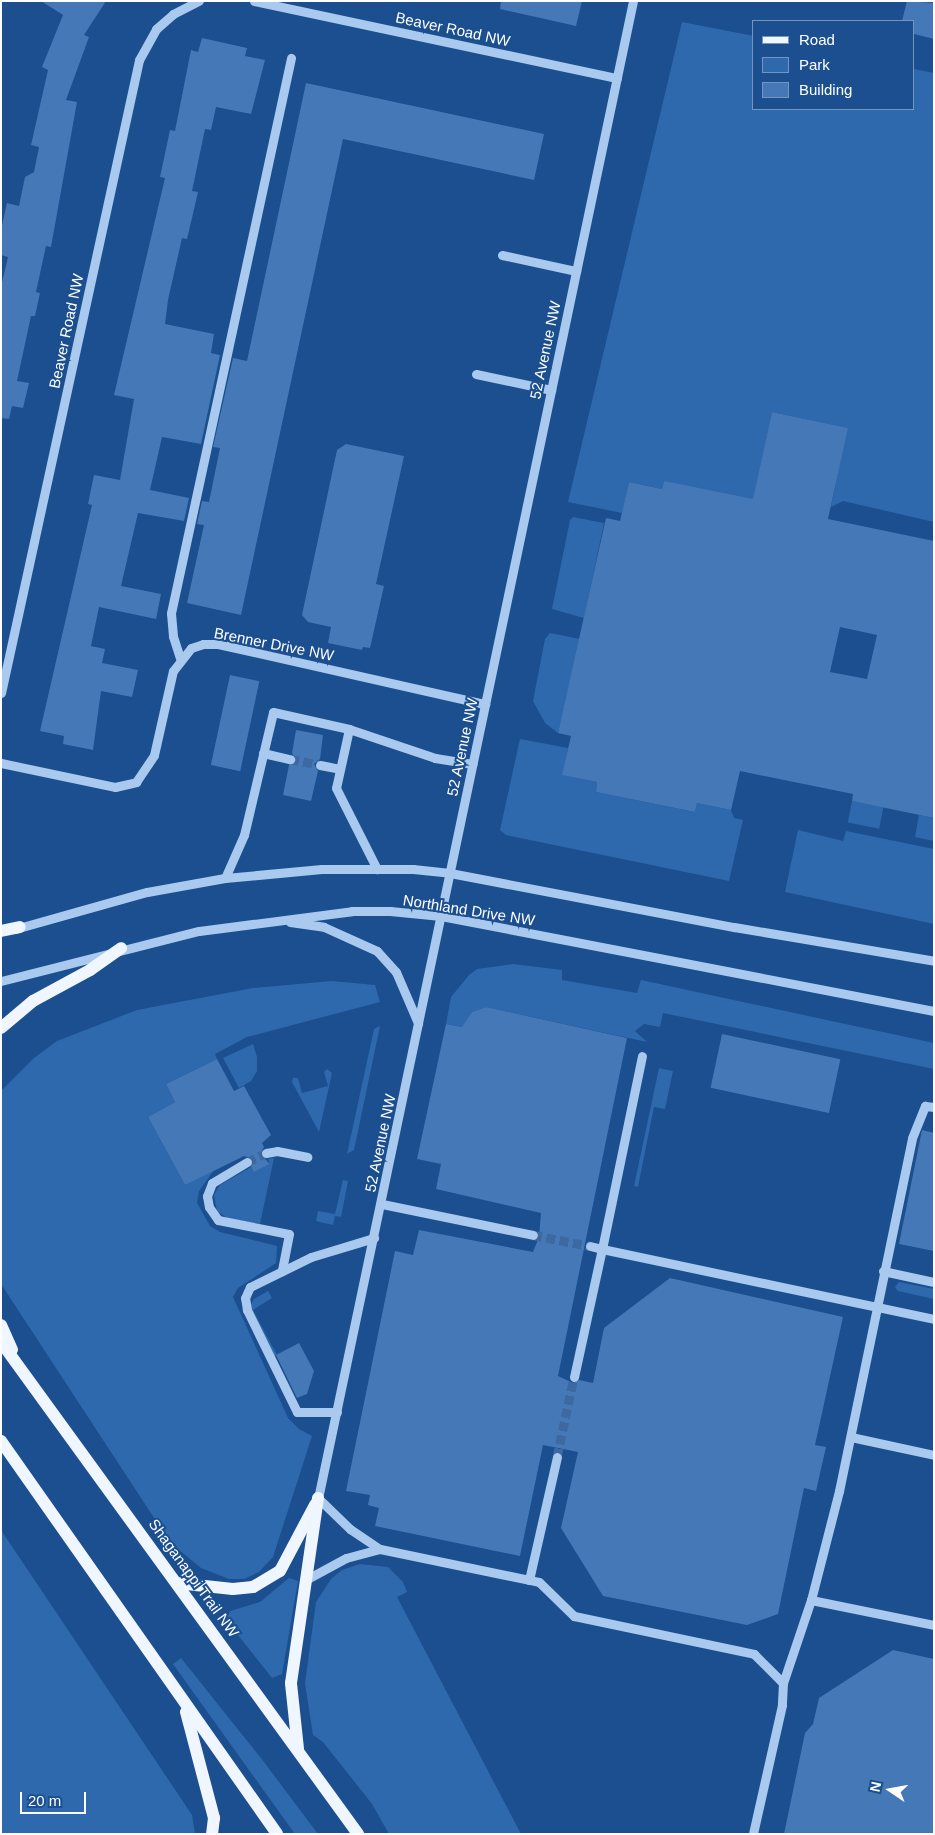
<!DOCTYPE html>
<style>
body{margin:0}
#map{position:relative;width:935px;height:1835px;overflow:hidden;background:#1b4f8f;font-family:Arial,sans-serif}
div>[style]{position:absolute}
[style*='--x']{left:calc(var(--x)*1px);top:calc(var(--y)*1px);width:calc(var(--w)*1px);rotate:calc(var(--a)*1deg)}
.green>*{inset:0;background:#2e69ad;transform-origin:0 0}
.building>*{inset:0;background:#4478b7;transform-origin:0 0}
.minor-tunnel>*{height:9px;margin-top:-4.5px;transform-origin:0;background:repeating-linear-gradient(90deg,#3d69a0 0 9px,transparent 0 13.5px)}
.minor>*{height:9px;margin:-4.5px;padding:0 4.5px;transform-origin:4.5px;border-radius:4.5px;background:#a9c9ee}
.major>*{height:12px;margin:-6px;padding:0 6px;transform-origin:6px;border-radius:6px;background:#f0f6ff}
span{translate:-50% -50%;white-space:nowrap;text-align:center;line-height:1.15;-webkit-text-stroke:4px #1b4f8f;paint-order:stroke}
.street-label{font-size:15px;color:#fff}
.frame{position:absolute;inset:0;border:2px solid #fff;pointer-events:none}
.legend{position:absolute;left:752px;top:20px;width:162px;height:90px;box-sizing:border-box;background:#1b4f8f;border:1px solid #7695bc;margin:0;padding:6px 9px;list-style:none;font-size:15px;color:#fff}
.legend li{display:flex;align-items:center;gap:10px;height:25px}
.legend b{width:25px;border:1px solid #7695bc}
.north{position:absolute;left:865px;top:1765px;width:50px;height:50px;-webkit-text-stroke:4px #1b4f8f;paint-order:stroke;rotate:282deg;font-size:14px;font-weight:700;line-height:20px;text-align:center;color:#fff}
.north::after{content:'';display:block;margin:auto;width:18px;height:22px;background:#fff;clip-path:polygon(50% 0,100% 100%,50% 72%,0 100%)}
.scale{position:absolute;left:20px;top:1792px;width:66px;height:22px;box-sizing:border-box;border:2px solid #fff;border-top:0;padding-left:6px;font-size:15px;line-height:18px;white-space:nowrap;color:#fff;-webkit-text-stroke:4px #1b4f8f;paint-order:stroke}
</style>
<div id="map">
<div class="green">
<i style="clip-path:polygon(682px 22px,754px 36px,754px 109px,914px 109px,914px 69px,934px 73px,934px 522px,843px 501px,831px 507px,847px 428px,772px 412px,756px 488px,786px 516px,664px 481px,662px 489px,629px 482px,622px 513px,568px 502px)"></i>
<i style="clip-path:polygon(573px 517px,604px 523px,584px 618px,552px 609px,570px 520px)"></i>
<i style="clip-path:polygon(550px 633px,580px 639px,558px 733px,545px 723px,533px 701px,545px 639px)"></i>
<i style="clip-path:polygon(520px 739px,568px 748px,563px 775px,597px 782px,596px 792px,695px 812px,697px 803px,731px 810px,734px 818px,743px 820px,729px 881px,506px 835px,500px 830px)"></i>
<i style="left:852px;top:801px;width:32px;height:22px;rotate:11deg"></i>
<i style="clip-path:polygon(919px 815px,934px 818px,934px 841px,915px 837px)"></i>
<i style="clip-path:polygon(798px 830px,843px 841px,846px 831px,934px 849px,934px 924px,785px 892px)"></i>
<i style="clip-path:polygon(513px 964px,562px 970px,562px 980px,637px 993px,641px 980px,934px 1043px,934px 1069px,663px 1013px,660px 1027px,644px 1024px,635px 1031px,647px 1042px,486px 1007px,472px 1012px,463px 1027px,446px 1024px,451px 997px,469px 975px,477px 969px)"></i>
<i style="clip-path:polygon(332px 981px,375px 985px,380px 1002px,247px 1037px,215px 1054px,217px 1059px,166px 1084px,175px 1102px,148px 1117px,185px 1185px,214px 1170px,199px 1191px,197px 1203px,210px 1226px,220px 1232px,277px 1246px,276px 1263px,238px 1288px,233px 1297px,288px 1418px,299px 1429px,312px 1436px,273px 1557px,259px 1572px,244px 1579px,229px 1579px,201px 1568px,178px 1549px,160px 1527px,1px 1284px,1px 1091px,34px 1058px,57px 1041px,137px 1010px,253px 988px)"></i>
<i style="clip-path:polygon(380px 1026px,354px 1150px,347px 1154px,374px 1029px)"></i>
<i style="clip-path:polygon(253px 1044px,257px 1057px,257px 1071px,251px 1081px,239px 1088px,223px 1058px)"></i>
<i style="clip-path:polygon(659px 1068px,673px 1071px,665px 1109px,654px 1107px,638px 1187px,634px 1186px)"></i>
<i style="clip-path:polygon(327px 1069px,332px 1073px,319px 1132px,292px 1082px,293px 1078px,298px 1078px,302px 1093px,328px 1086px,324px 1072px)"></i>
<i style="clip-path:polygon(274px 1158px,260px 1224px,227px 1218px,217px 1211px,214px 1195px,220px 1185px,251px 1167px,254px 1172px,270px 1164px,268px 1159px)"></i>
<i style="clip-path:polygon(343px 1180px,348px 1181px,341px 1217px,335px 1216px,333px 1225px,316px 1221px,318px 1211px,335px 1214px)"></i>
<i style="clip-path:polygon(899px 1282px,934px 1289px,934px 1299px,898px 1291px,895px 1287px)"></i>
<i style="clip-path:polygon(268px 1291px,272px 1298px,253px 1310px,277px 1355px,273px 1357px,250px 1306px,254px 1299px)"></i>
<i style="clip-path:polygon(1px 1530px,192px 1815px,195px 1834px,1px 1834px)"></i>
<i style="clip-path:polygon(360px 1564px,388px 1567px,403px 1582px,407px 1592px,397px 1597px,521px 1834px,389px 1834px,372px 1804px,323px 1742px,313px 1735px,305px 1683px,316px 1602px,331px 1579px,342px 1570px)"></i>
<i style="clip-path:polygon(289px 1578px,298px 1581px,282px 1674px,272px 1678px,226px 1620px,230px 1611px,260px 1602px)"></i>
<i style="clip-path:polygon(181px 1658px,264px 1762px,318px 1834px,295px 1834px,173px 1664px)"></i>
</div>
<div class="building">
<i style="clip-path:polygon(41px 1px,106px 1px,84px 35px,89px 37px,66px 100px,77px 102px,51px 247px,46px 246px,36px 292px,40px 293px,35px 316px,31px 316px,17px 381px,29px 383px,23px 408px,12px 406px,9px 419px,1px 418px,1px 287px,8px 257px,1px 255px,1px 230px,7px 203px,19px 206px,25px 177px,34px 172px,39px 147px,31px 145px,48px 70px,42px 67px,63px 15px)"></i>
<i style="clip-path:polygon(501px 1px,582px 1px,576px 26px,500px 9px)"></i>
<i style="clip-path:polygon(907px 1px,934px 3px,934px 39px,914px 34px,914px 21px,902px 21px)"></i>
<i style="clip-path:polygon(202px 38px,247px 48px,245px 56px,265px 60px,251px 114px,216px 107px,211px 130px,205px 129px,192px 191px,198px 192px,192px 218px,187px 239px,182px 238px,168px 300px,165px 324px,214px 334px,211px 353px,220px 355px,201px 444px,162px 437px,150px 490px,189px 498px,184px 521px,138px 513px,121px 586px,161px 594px,156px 619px,99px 607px,91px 646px,105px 649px,102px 663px,138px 670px,132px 697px,101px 691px,93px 750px,63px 744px,64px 736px,40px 731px,92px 505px,88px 504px,94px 475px,120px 480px,134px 399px,114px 395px,165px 178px,160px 177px,170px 130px,175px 131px,191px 50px,198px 52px)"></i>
<i style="clip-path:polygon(306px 83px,544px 134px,534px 180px,343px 139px,241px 615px,187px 603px,204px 525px,197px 524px,202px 501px,209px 502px,220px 448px,213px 447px,233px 358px,247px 361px)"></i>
<i style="clip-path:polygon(evenodd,772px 412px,848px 428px,828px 519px,934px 541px,934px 818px,852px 801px,853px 794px,740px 771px,731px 810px,697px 803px,695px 812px,596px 792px,597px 782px,562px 775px,571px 736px,558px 733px,606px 518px,620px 521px,629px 482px,662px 489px,664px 481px,753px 499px,772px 412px,840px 627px,877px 635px,867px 679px,830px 672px,840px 627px)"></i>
<i style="clip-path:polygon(346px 444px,404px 456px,376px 584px,384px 586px,370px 648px,363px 647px,362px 650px,328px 643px,331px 627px,308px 622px,302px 615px,337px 450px)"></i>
<i style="left:230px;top:675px;width:30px;height:92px;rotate:12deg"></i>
<i style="clip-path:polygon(296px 730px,323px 735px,320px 759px,314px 764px,318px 771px,311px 801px,283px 795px,289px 765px,296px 760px,292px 753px)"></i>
<i style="clip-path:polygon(486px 1007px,627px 1038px,558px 1376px,573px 1383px,579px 1380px,593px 1383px,604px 1328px,670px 1278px,843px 1317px,815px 1445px,826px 1447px,816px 1491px,804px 1488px,778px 1614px,747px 1625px,603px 1596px,561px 1528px,578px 1452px,543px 1445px,520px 1556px,375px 1526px,379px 1508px,368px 1505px,370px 1495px,346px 1491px,395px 1251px,413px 1255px,419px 1230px,533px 1252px,539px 1237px,541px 1213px,436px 1189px,441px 1164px,417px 1159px,446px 1024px,462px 1027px,472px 1012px)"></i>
<i style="left:722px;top:1034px;width:121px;height:55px;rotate:12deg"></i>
<i style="clip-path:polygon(217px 1059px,234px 1091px,244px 1086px,271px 1135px,262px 1143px,264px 1147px,260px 1154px,270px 1164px,254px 1172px,251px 1167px,253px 1159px,244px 1156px,185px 1185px,148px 1117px,175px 1102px,166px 1084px)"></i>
<i style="clip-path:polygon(922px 1130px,934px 1133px,934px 1251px,899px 1244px)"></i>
<i style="clip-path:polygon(299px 1343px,314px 1371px,307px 1394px,297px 1398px,276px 1355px)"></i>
<i style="clip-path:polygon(893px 1650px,934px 1659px,934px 1834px,784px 1834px,805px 1733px,813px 1724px,819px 1698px)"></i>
</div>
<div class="minor-tunnel">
<i style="--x:290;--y:759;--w:31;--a:11"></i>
<i style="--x:247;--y:1162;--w:21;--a:-25"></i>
<i style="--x:533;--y:1235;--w:58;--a:10.9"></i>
<i style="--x:557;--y:1457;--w:82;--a:-78"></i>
</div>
<div class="minor">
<i style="--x:254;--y:1;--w:371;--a:12"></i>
<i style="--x:633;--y:1;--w:1530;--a:101.88"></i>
<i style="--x:318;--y:1498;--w:45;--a:44.1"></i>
<i style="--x:350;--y:1529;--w:36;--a:34"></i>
<i style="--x:380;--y:1549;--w:162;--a:11.7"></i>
<i style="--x:539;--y:1582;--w:49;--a:44.2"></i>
<i style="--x:574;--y:1616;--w:184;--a:11.9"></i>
<i style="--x:754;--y:1654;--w:41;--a:45"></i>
<i style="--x:783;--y:1683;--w:22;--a:93"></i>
<i style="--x:782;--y:1705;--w:132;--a:102.7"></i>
<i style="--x:502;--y:255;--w:76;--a:12.2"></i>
<i style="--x:476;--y:374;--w:77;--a:12"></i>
<i style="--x:180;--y:658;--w:23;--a:-108"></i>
<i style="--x:173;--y:636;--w:23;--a:-95"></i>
<i style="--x:171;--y:613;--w:568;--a:-77.8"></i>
<i style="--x:1;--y:693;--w:648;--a:-77.7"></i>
<i style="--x:139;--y:60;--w:35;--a:-61"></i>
<i style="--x:156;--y:29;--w:23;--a:-41"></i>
<i style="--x:173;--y:14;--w:29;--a:-27"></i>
<i style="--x:349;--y:729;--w:60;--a:102.4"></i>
<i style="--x:336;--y:788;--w:91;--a:63.2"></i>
<i style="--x:263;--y:753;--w:28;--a:13"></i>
<i style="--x:1;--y:763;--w:116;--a:11.9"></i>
<i style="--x:115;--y:787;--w:22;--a:-13"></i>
<i style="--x:136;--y:782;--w:32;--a:-56"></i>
<i style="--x:154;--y:755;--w:86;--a:-77.3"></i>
<i style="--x:173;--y:671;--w:29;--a:-52"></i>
<i style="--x:191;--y:648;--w:13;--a:-18"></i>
<i style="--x:203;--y:644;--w:15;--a:0"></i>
<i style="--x:218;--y:644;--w:274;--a:12.7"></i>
<i style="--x:320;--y:765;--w:20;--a:11"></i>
<i style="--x:225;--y:878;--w:47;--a:-66.2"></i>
<i style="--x:244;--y:835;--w:126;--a:-76.7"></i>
<i style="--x:273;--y:712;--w:78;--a:12.6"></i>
<i style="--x:349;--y:729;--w:91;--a:18.6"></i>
<i style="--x:435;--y:758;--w:38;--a:9"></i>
<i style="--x:290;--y:922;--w:34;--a:8"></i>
<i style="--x:324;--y:927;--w:58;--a:24.4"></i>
<i style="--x:377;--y:951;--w:28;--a:48"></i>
<i style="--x:396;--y:972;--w:56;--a:66.7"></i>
<i style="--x:15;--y:929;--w:137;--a:-15.7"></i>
<i style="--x:147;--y:892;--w:79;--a:-10.2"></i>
<i style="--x:225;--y:878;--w:97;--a:-5.3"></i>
<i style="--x:322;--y:869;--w:91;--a:0"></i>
<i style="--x:413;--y:869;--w:37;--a:6"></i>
<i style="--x:450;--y:873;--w:289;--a:10.8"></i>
<i style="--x:734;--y:927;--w:203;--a:9.6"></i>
<i style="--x:1;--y:981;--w:204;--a:-14.2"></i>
<i style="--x:199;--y:931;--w:154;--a:-7.4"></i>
<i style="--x:352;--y:911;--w:38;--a:0"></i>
<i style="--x:390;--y:911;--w:51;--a:5.6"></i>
<i style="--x:441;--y:916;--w:502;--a:10.91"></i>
<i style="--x:266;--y:1153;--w:11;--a:-10"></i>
<i style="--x:277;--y:1151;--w:31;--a:11"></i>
<i style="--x:247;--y:1162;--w:41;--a:149"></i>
<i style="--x:212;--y:1183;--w:14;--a:111"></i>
<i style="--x:207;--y:1196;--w:11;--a:80"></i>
<i style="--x:209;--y:1207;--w:16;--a:55"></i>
<i style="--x:218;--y:1220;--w:72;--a:11.2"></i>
<i style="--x:289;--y:1234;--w:38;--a:101"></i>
<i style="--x:382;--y:1204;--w:154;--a:11.6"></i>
<i style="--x:590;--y:1246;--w:12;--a:14"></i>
<i style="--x:602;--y:1249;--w:197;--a:-78.3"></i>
<i style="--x:883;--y:1271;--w:52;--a:12.2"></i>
<i style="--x:574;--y:1377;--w:131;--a:-77.7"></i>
<i style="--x:602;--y:1249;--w:339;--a:11.9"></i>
<i style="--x:337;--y:1412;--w:40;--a:180"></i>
<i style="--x:297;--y:1412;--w:114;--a:-116.1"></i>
<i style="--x:247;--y:1310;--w:12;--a:-99"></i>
<i style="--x:245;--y:1298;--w:12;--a:-66"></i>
<i style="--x:250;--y:1287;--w:68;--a:-26.2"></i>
<i style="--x:311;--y:1257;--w:66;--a:-16.8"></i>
<i style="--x:851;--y:1437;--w:85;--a:12.2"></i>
<i style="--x:309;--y:1578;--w:42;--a:-28.4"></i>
<i style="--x:346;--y:1558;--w:35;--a:-15"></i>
<i style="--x:529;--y:1580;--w:126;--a:-77.2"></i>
<i style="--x:811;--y:1600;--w:126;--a:11.5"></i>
<i style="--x:783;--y:1683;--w:88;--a:-71.4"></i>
<i style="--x:811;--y:1600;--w:113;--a:-75.6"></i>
<i style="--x:839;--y:1491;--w:360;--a:-78.3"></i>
<i style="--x:912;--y:1138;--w:35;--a:-68"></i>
<i style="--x:925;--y:1106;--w:9;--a:6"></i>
</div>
<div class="major">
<i style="--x:1;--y:931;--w:19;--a:-12"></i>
<i style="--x:1;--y:1028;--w:42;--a:-40.2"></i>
<i style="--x:33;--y:1001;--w:65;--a:-28.5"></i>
<i style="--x:90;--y:970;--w:38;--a:-35"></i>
<i style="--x:1;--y:1325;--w:27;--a:66"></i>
<i style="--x:1;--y:1342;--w:608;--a:54.03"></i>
<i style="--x:1;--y:1441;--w:480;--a:54.9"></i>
<i style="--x:177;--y:1583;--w:56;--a:6.1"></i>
<i style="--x:233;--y:1589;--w:20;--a:-6"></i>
<i style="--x:253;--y:1587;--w:31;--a:-31"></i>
<i style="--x:280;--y:1571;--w:75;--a:-62.1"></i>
<i style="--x:186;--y:1712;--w:110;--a:75.2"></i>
<i style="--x:214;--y:1818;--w:16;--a:97"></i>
<i style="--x:298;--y:1749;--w:66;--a:-96.1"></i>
<i style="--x:291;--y:1683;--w:187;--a:-81.7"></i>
</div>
<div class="street-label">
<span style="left:453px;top:29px;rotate:12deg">Beaver Road NW</span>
<span style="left:66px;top:331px;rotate:-78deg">Beaver Road NW</span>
<span style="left:545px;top:350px;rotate:-78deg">52 Avenue NW</span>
<span style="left:274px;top:644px;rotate:11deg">Brenner Drive NW</span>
<span style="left:462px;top:747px;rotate:-78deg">52 Avenue NW</span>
<span style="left:469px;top:910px;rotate:9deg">Northland Drive NW</span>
<span style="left:380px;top:1143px;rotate:-78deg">52 Avenue NW</span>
<span style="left:194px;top:1578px;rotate:54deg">Shaganappi Trail NW</span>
</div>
<div class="frame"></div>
<ul class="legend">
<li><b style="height:6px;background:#f0f6ff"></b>Road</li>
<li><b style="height:14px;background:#2e69ad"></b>Park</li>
<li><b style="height:14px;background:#4478b7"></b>Building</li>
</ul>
<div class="north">N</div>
<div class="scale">20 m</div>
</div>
